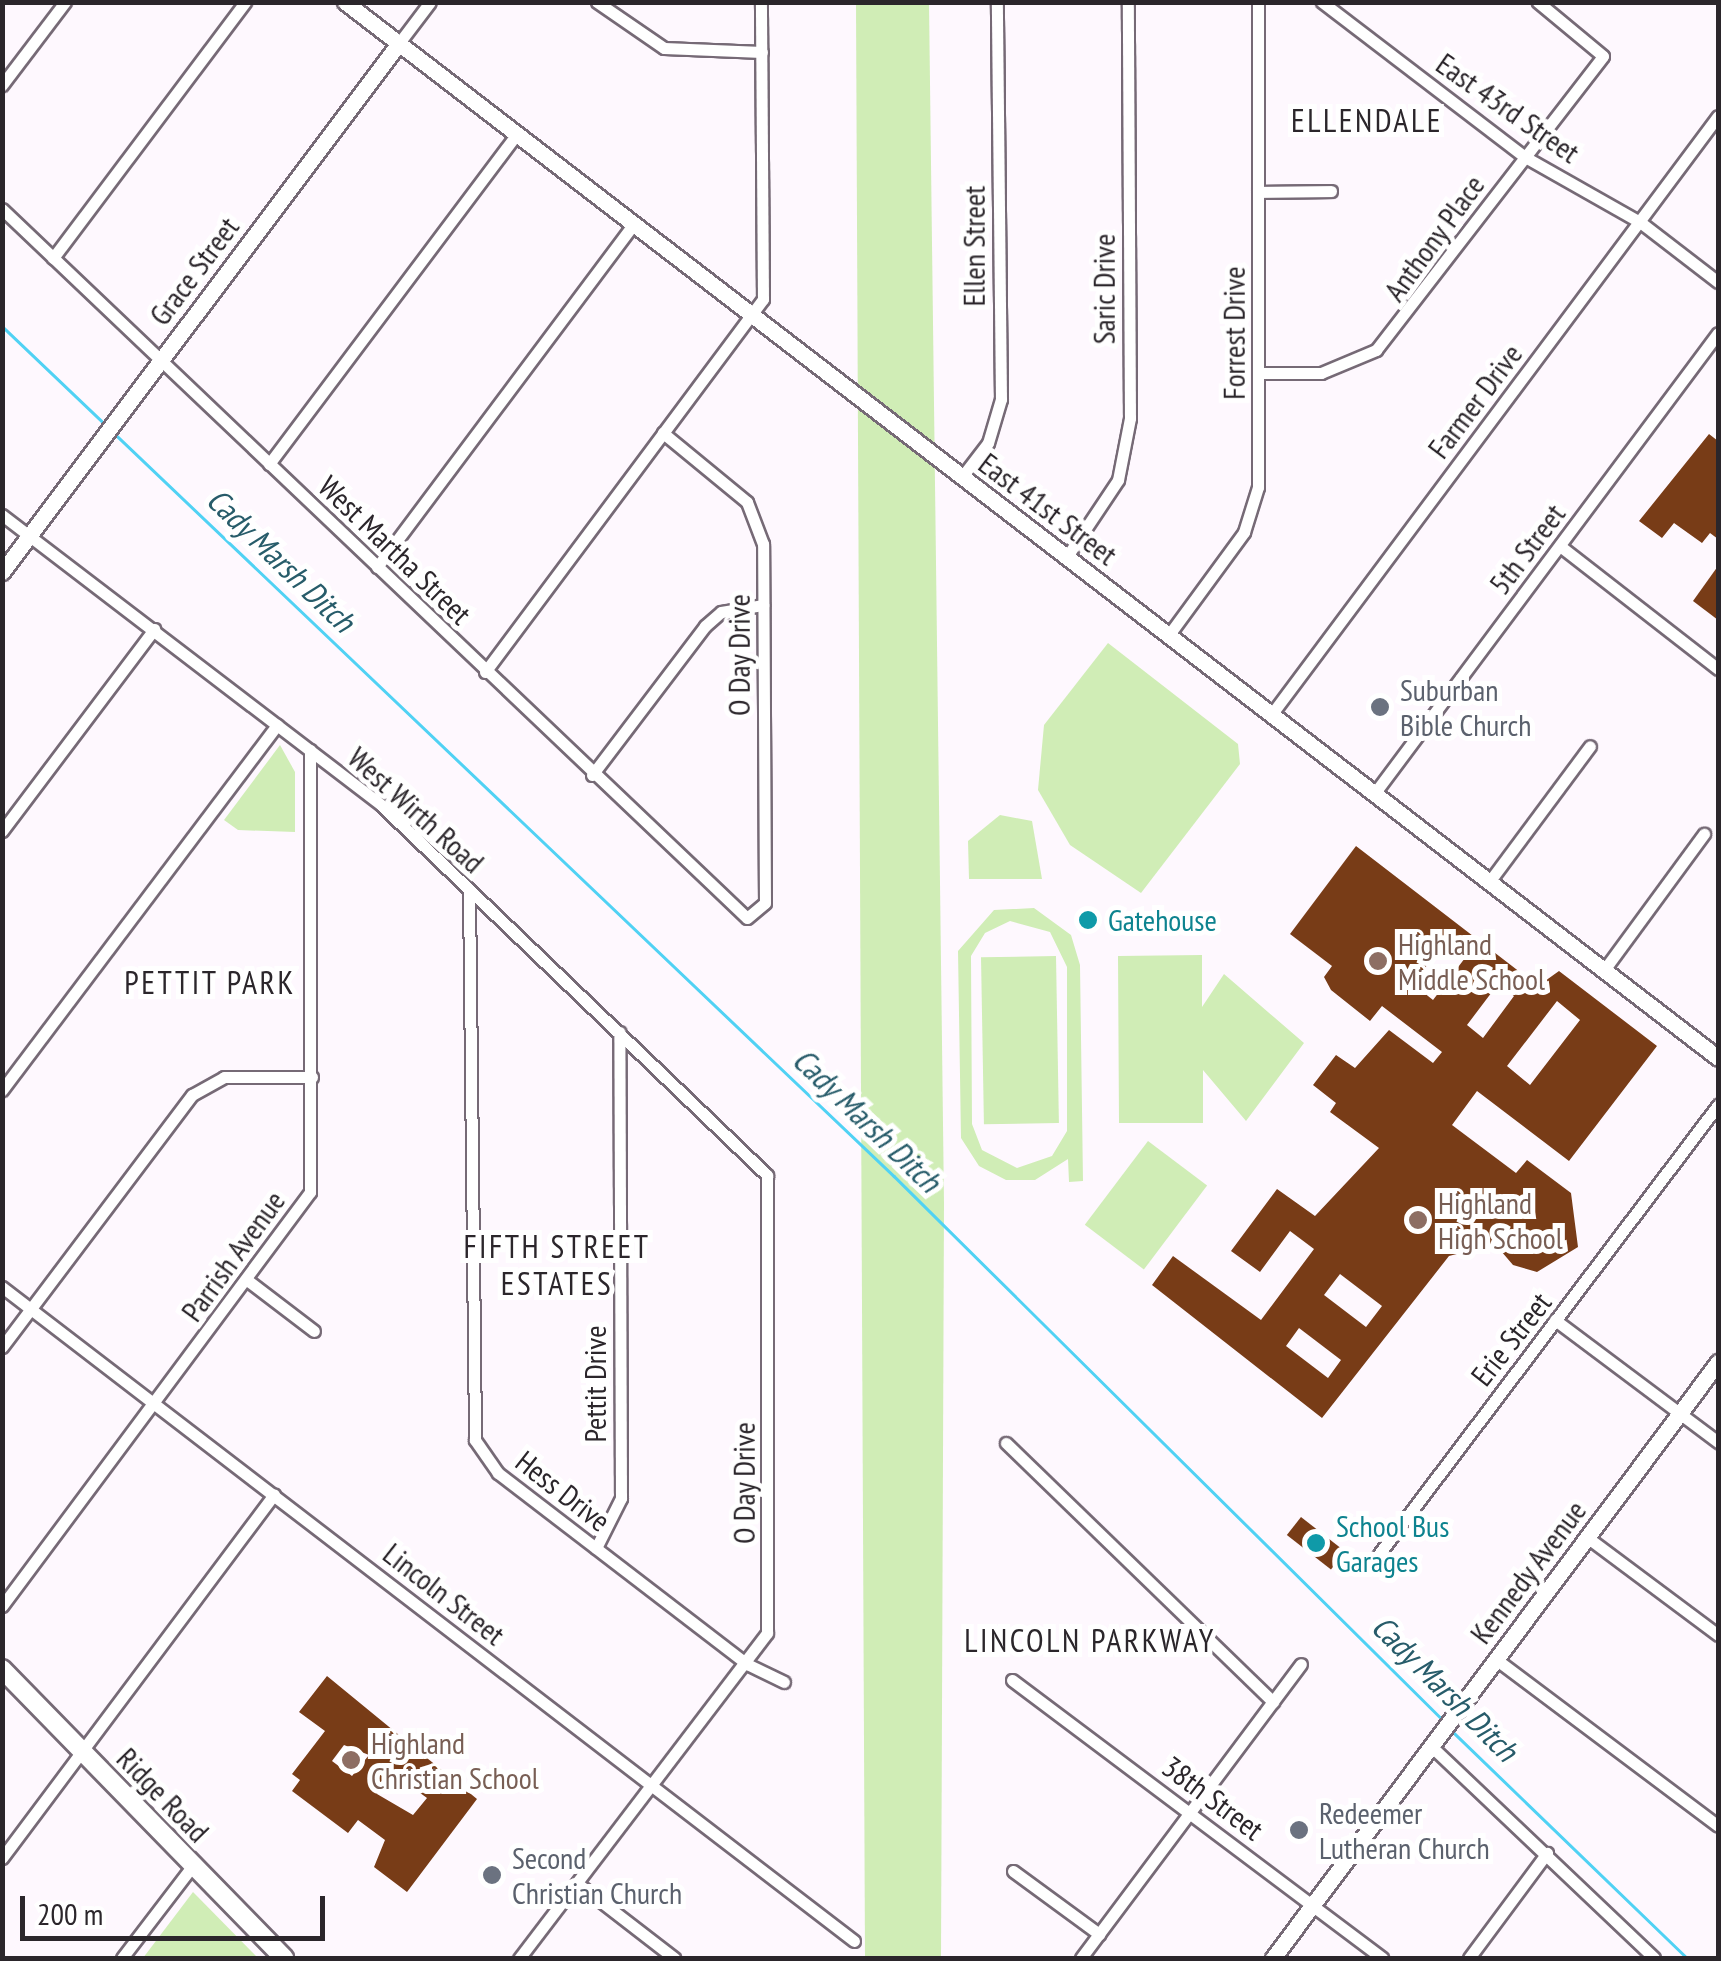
<!DOCTYPE html>
<style>
body{margin:0}
#map{position:relative;width:1721px;height:1961px;overflow:hidden;background:#fef8fe;font-family:"PT Sans Narrow",sans-serif}
div>[style]{position:absolute}
[style*='--x']{left:calc(var(--x)*1px);top:calc(var(--y)*1px);width:calc(var(--w)*1px);rotate:calc(var(--a)*1deg)}
.green>*{inset:0;background:#d0edb6;transform-origin:0 0}
.stream>*{height:2.5px;margin:-1.25px;padding:0 1.25px;transform-origin:1.25px;border-radius:1.25px;background:#50d2f4}
.building>*{inset:0;background:#783c17;transform-origin:0 0}
.roads{filter:drop-shadow(2px 0 #766a76) drop-shadow(-2px 0 #766a76) drop-shadow(0 2px #766a76) drop-shadow(0 -2px #766a76)}
.street>*{height:11px;margin:-5.5px;padding:0 5.5px;transform-origin:5.5px;border-radius:5.5px;background:#fff}
.secondary>*{height:15px;margin:-7.5px;padding:0 7.5px;transform-origin:7.5px;border-radius:7.5px;background:#fff}
.primary>*{height:18px;margin:-9px;padding:0 9px;transform-origin:9px;border-radius:9px;background:#fff}
.dots>*{width:28px;height:28px;translate:-50% -50%;box-sizing:border-box;border:5px solid #fff;border-radius:50%}
span{translate:-50% -50%;white-space:nowrap;text-align:center;line-height:1.15;-webkit-text-stroke:10px #fff;paint-order:stroke}
.street-label{font-size:30px;color:#2b262b}
.worship-label{font-size:30px;color:#5b616d}
.left{translate:0 -50%;text-align:left}
.culture-label{font-size:30px;color:#0d838f}
.education-label{font-size:30px;color:#785e54}
.neighbourhood-label{font-size:32px;color:#2b262b;letter-spacing:2.5px}
.water-label{font-size:32px;color:#275c6a;font-style:italic}
.frame{position:absolute;inset:0;border:5px solid #2b262b;pointer-events:none}
.scale{position:absolute;left:20px;top:1896px;width:305px;height:45px;box-sizing:border-box;border:5px solid #2b262b;border-top:0;padding-left:12px;font-size:30px;line-height:35px;white-space:nowrap;color:#2b262b;-webkit-text-stroke:8px #fff;paint-order:stroke}
</style>
<div id="map">
<div class="green">
<i style="clip-path:polygon(856px 3px,929px 3px,944px 1203px,941px 1958px,865px 1958px)"></i>
<i style="clip-path:polygon(1108px 643px,1238px 744px,1240px 764px,1141px 893px,1070px 845px,1038px 790px,1044px 725px)"></i>
<i style="clip-path:polygon(280px 745px,295px 772px,295px 832px,238px 830px,224px 820px)"></i>
<i style="clip-path:polygon(1000px 815px,1032px 821px,1042px 879px,969px 879px,968px 841px)"></i>
<i style="clip-path:polygon(evenodd,1034px 908px,1071px 935px,1080px 965px,1083px 1181px,1069px 1182px,1068px 1159px,1035px 1180px,1006px 1180px,979px 1166px,961px 1138px,958px 951px,994px 910px,1034px 908px,1010px 921px,1050px 932px,1067px 967px,1067px 1131px,1052px 1156px,1017px 1168px,982px 1150px,972px 1124px,971px 956px,985px 933px,1010px 921px)"></i>
<i style="clip-path:polygon(1202px 955px,1202px 1007px,1224px 974px,1304px 1043px,1246px 1121px,1203px 1070px,1203px 1123px,1119px 1123px,1118px 956px)"></i>
<i style="left:1056px;top:956px;width:167px;height:75px;rotate:89deg"></i>
<i style="left:1148px;top:1141px;width:74px;height:105px;rotate:37deg"></i>
<i style="clip-path:polygon(193px 1892px,258px 1958px,143px 1958px)"></i>
</div>
<div class="stream">
<i style="--x:2;--y:326;--w:144;--a:43.6"></i>
<i style="--x:115;--y:434;--w:1076;--a:43.61"></i>
<i style="--x:894;--y:1176;--w:771;--a:44.74"></i>
<i style="--x:1450;--y:1729;--w:330;--a:44"></i>
</div>
<div class="building">
<i style="clip-path:polygon(1709px 434px,1718px 441px,1718px 539px,1710px 533px,1702px 543px,1674px 523px,1662px 538px,1639px 521px)"></i>
<i style="clip-path:polygon(1718px 566px,1718px 620px,1693px 601px)"></i>
<i style="clip-path:polygon(evenodd,1356px 846px,1538px 986px,1559px 971px,1657px 1046px,1569px 1161px,1477px 1091px,1452px 1125px,1516px 1173px,1527px 1160px,1571px 1193px,1578px 1247px,1537px 1272px,1513px 1265px,1495px 1244px,1449px 1256px,1322px 1418px,1152px 1285px,1173px 1256px,1261px 1320px,1314px 1249px,1290px 1231px,1260px 1272px,1231px 1251px,1277px 1189px,1315px 1216px,1379px 1148px,1330px 1112px,1336px 1103px,1313px 1085px,1336px 1055px,1355px 1068px,1389px 1030px,1433px 1063px,1442px 1052px,1382px 1006px,1370px 1021px,1331px 990px,1324px 977px,1332px 966px,1290px 934px,1356px 846px,1444px 942px,1465px 958px,1433px 1000px,1413px 984px,1444px 942px,1356px 846px,1498px 984px,1514px 996px,1483px 1038px,1467px 1025px,1498px 984px,1356px 846px,1557px 1001px,1580px 1020px,1530px 1085px,1507px 1066px,1557px 1001px,1356px 846px,1340px 1274px,1382px 1306px,1366px 1327px,1324px 1295px,1340px 1274px,1356px 846px,1299px 1328px,1341px 1360px,1328px 1378px,1286px 1346px,1299px 1328px)"></i>
<i style="left:1301px;top:1517px;width:56px;height:23px;rotate:38deg"></i>
<i style="clip-path:polygon(evenodd,327px 1676px,477px 1799px,407px 1892px,374px 1867px,385px 1840px,358px 1820px,348px 1833px,292px 1791px,300px 1780px,292px 1774px,325px 1731px,299px 1712px,327px 1676px,344px 1745px,369px 1755px,352px 1776px,332px 1761px,344px 1745px,327px 1676px,393px 1773px,427px 1798px,413px 1815px,377px 1794px,393px 1773px)"></i>
</div>
<div class="roads">
<div class="street">
<i style="--x:597;--y:2;--w:81;--a:34.5"></i>
<i style="--x:664;--y:48;--w:98;--a:2.3"></i>
<i style="--x:1322;--y:2;--w:255;--a:37.4"></i>
<i style="--x:1525;--y:157;--w:132;--a:29.5"></i>
<i style="--x:1640;--y:222;--w:98;--a:37.6"></i>
<i style="--x:399;--y:43;--w:51;--a:-52.9"></i>
<i style="--x:2;--y:85;--w:104;--a:-52.8"></i>
<i style="--x:1258;--y:192;--w:73;--a:-0.8"></i>
<i style="--x:2;--y:209;--w:1028;--a:43.58"></i>
<i style="--x:747;--y:918;--w:23;--a:-40"></i>
<i style="--x:765;--y:903;--w:359;--a:-90.3"></i>
<i style="--x:763;--y:544;--w:45;--a:-110.9"></i>
<i style="--x:747;--y:502;--w:109;--a:-140.6"></i>
<i style="--x:53;--y:258;--w:320;--a:-53.1"></i>
<i style="--x:1260;--y:373;--w:61;--a:0"></i>
<i style="--x:1321;--y:373;--w:60;--a:-22.7"></i>
<i style="--x:1376;--y:350;--w:371;--a:-52.3"></i>
<i style="--x:1603;--y:56;--w:85;--a:-140.3"></i>
<i style="--x:269;--y:464;--w:413;--a:-53.1"></i>
<i style="--x:961;--y:478;--w:44;--a:-52.4"></i>
<i style="--x:988;--y:443;--w:46;--a:-73.5"></i>
<i style="--x:1001;--y:399;--w:397;--a:-90.6"></i>
<i style="--x:2;--y:515;--w:477;--a:37.4"></i>
<i style="--x:381;--y:805;--w:535;--a:43.79"></i>
<i style="--x:767;--y:1175;--w:458;--a:90"></i>
<i style="--x:767;--y:1633;--w:409;--a:127.3"></i>
<i style="--x:1560;--y:546;--w:200;--a:37.9"></i>
<i style="--x:1066;--y:558;--w:94;--a:-56.3"></i>
<i style="--x:1118;--y:480;--w:63;--a:-79"></i>
<i style="--x:1130;--y:418;--w:416;--a:-90.3"></i>
<i style="--x:377;--y:567;--w:427;--a:-53.2"></i>
<i style="--x:1168;--y:636;--w:129;--a:-53.8"></i>
<i style="--x:1244;--y:532;--w:47;--a:-72.7"></i>
<i style="--x:1258;--y:487;--w:485;--a:-90"></i>
<i style="--x:485;--y:672;--w:465;--a:-53.3"></i>
<i style="--x:763;--y:299;--w:297;--a:-90.4"></i>
<i style="--x:1271;--y:715;--w:747;--a:-53.27"></i>
<i style="--x:592;--y:775;--w:187;--a:-52.8"></i>
<i style="--x:705;--y:626;--w:21;--a:-41"></i>
<i style="--x:721;--y:612;--w:43;--a:-9.5"></i>
<i style="--x:1374;--y:794;--w:575;--a:-53.27"></i>
<i style="--x:2;--y:831;--w:253;--a:-53"></i>
<i style="--x:1489;--y:882;--w:169;--a:-53.4"></i>
<i style="--x:469;--y:890;--w:550;--a:89.37"></i>
<i style="--x:475;--y:1440;--w:40;--a:55.1"></i>
<i style="--x:498;--y:1473;--w:314;--a:37.5"></i>
<i style="--x:747;--y:1664;--w:41;--a:25.9"></i>
<i style="--x:1604;--y:970;--w:169;--a:-53.7"></i>
<i style="--x:2;--y:1090;--w:457;--a:-53"></i>
<i style="--x:247;--y:1280;--w:84;--a:37.3"></i>
<i style="--x:2;--y:1287;--w:1074;--a:37.51"></i>
<i style="--x:1555;--y:1320;--w:204;--a:36.8"></i>
<i style="--x:2;--y:1347;--w:316;--a:-53"></i>
<i style="--x:192;--y:1095;--w:37;--a:-29"></i>
<i style="--x:224;--y:1077;--w:88;--a:0"></i>
<i style="--x:1006;--y:1443;--w:372;--a:44.1"></i>
<i style="--x:1588;--y:1538;--w:162;--a:36.7"></i>
<i style="--x:596;--y:1548;--w:56;--a:-63.4"></i>
<i style="--x:621;--y:1498;--w:466;--a:-90.2"></i>
<i style="--x:1379;--y:1554;--w:563;--a:-52.95"></i>
<i style="--x:2;--y:1606;--w:516;--a:-53.35"></i>
<i style="--x:310;--y:1192;--w:442;--a:-90"></i>
<i style="--x:1497;--y:1660;--w:276;--a:36.9"></i>
<i style="--x:1012;--y:1680;--w:463;--a:36.9"></i>
<i style="--x:1432;--y:1747;--w:306;--a:43.5"></i>
<i style="--x:2;--y:1858;--w:454;--a:-53.2"></i>
<i style="--x:1013;--y:1871;--w:107;--a:36.2"></i>
<i style="--x:577;--y:1883;--w:123;--a:37.7"></i>
<i style="--x:122;--y:1958;--w:117;--a:-52.6"></i>
<i style="--x:1081;--y:1958;--w:367;--a:-53.2"></i>
<i style="--x:1469;--y:1958;--w:131;--a:-53.4"></i>
</div>
<div class="secondary">
<i style="--x:345;--y:2;--w:1732;--a:37.56"></i>
<i style="--x:2;--y:572;--w:661;--a:-53.11"></i>
<i style="--x:1273;--y:1958;--w:744;--a:-53.25"></i>
</div>
<div class="primary">
<i style="--x:2;--y:1669;--w:404;--a:45.7"></i>
</div>
</div>
<div class="dots">
<i style="left:1380px;top:707px;background:#6b7280"></i>
<i style="left:1088px;top:920px;background:#0f9aa8"></i>
<i style="left:1378px;top:961px;background:#8d6e63"></i>
<i style="left:1418px;top:1220px;background:#8d6e63"></i>
<i style="left:1316px;top:1543px;background:#0f9aa8"></i>
<i style="left:351px;top:1760px;background:#8d6e63"></i>
<i style="left:1299px;top:1830px;background:#6b7280"></i>
<i style="left:492px;top:1875px;background:#6b7280"></i>
</div>
<div class="street-label">
<span style="left:1508px;top:108px;rotate:35deg">East 43rd Street</span>
<span style="left:1434px;top:238px;rotate:-54deg">Anthony Place</span>
<span style="left:974px;top:246px;rotate:-90deg">Ellen Street</span>
<span style="left:194px;top:271px;rotate:-53deg">Grace Street</span>
<span style="left:1104px;top:289px;rotate:-90deg">Saric Drive</span>
<span style="left:1234px;top:333px;rotate:-90deg">Forrest Drive</span>
<span style="left:1475px;top:401px;rotate:-53deg">Farmer Drive</span>
<span style="left:1048px;top:509px;rotate:37deg">East 41st Street</span>
<span style="left:1527px;top:549px;rotate:-53deg">5th Street</span>
<span style="left:395px;top:550px;rotate:44deg">West Martha Street</span>
<span style="left:739px;top:655px;rotate:-90deg">O Day Drive</span>
<span style="left:416px;top:810px;rotate:42deg">West Wirth Road</span>
<span style="left:233px;top:1256px;rotate:-54deg">Parrish Avenue</span>
<span style="left:1511px;top:1339px;rotate:-52deg">Erie Street</span>
<span style="left:595px;top:1384px;rotate:-90deg">Pettit Drive</span>
<span style="left:744px;top:1483px;rotate:-90deg">O Day Drive</span>
<span style="left:563px;top:1491px;rotate:38deg">Hess Drive</span>
<span style="left:1528px;top:1572px;rotate:-53deg">Kennedy Avenue</span>
<span style="left:444px;top:1594px;rotate:38deg">Lincoln Street</span>
<span style="left:163px;top:1795px;rotate:46deg">Ridge Road</span>
<span style="left:1213px;top:1798px;rotate:37deg">38th Street</span>
</div>
<div class="worship-label">
<span class="left" style="left:1400px;top:707px">Suburban<br>Bible Church</span>
<span class="left" style="left:1319px;top:1830px">Redeemer<br>Lutheran Church</span>
<span class="left" style="left:512px;top:1875px">Second<br>Christian Church</span>
</div>
<div class="culture-label">
<span class="left" style="left:1108px;top:920px">Gatehouse</span>
<span class="left" style="left:1336px;top:1543px">School Bus<br>Garages</span>
</div>
<div class="education-label">
<span class="left" style="left:1398px;top:961px">Highland<br>Middle School</span>
<span class="left" style="left:1438px;top:1220px">Highland<br>High School</span>
<span class="left" style="left:371px;top:1760px">Highland<br>Christian School</span>
</div>
<div class="neighbourhood-label">
<span style="left:1367px;top:120px">ELLENDALE</span>
<span style="left:210px;top:982px">PETTIT PARK</span>
<span style="left:557px;top:1265px">FIFTH STREET<br>ESTATES</span>
<span style="left:1090px;top:1640px">LINCOLN PARKWAY</span>
</div>
<div class="water-label">
<span style="left:281px;top:560px;rotate:44deg">Cady Marsh Ditch</span>
<span style="left:867px;top:1120px;rotate:44deg">Cady Marsh Ditch</span>
<span style="left:1445px;top:1688px;rotate:45deg">Cady Marsh Ditch</span>
</div>
<div class="frame"></div>
<div class="scale">200 m</div>
</div>
